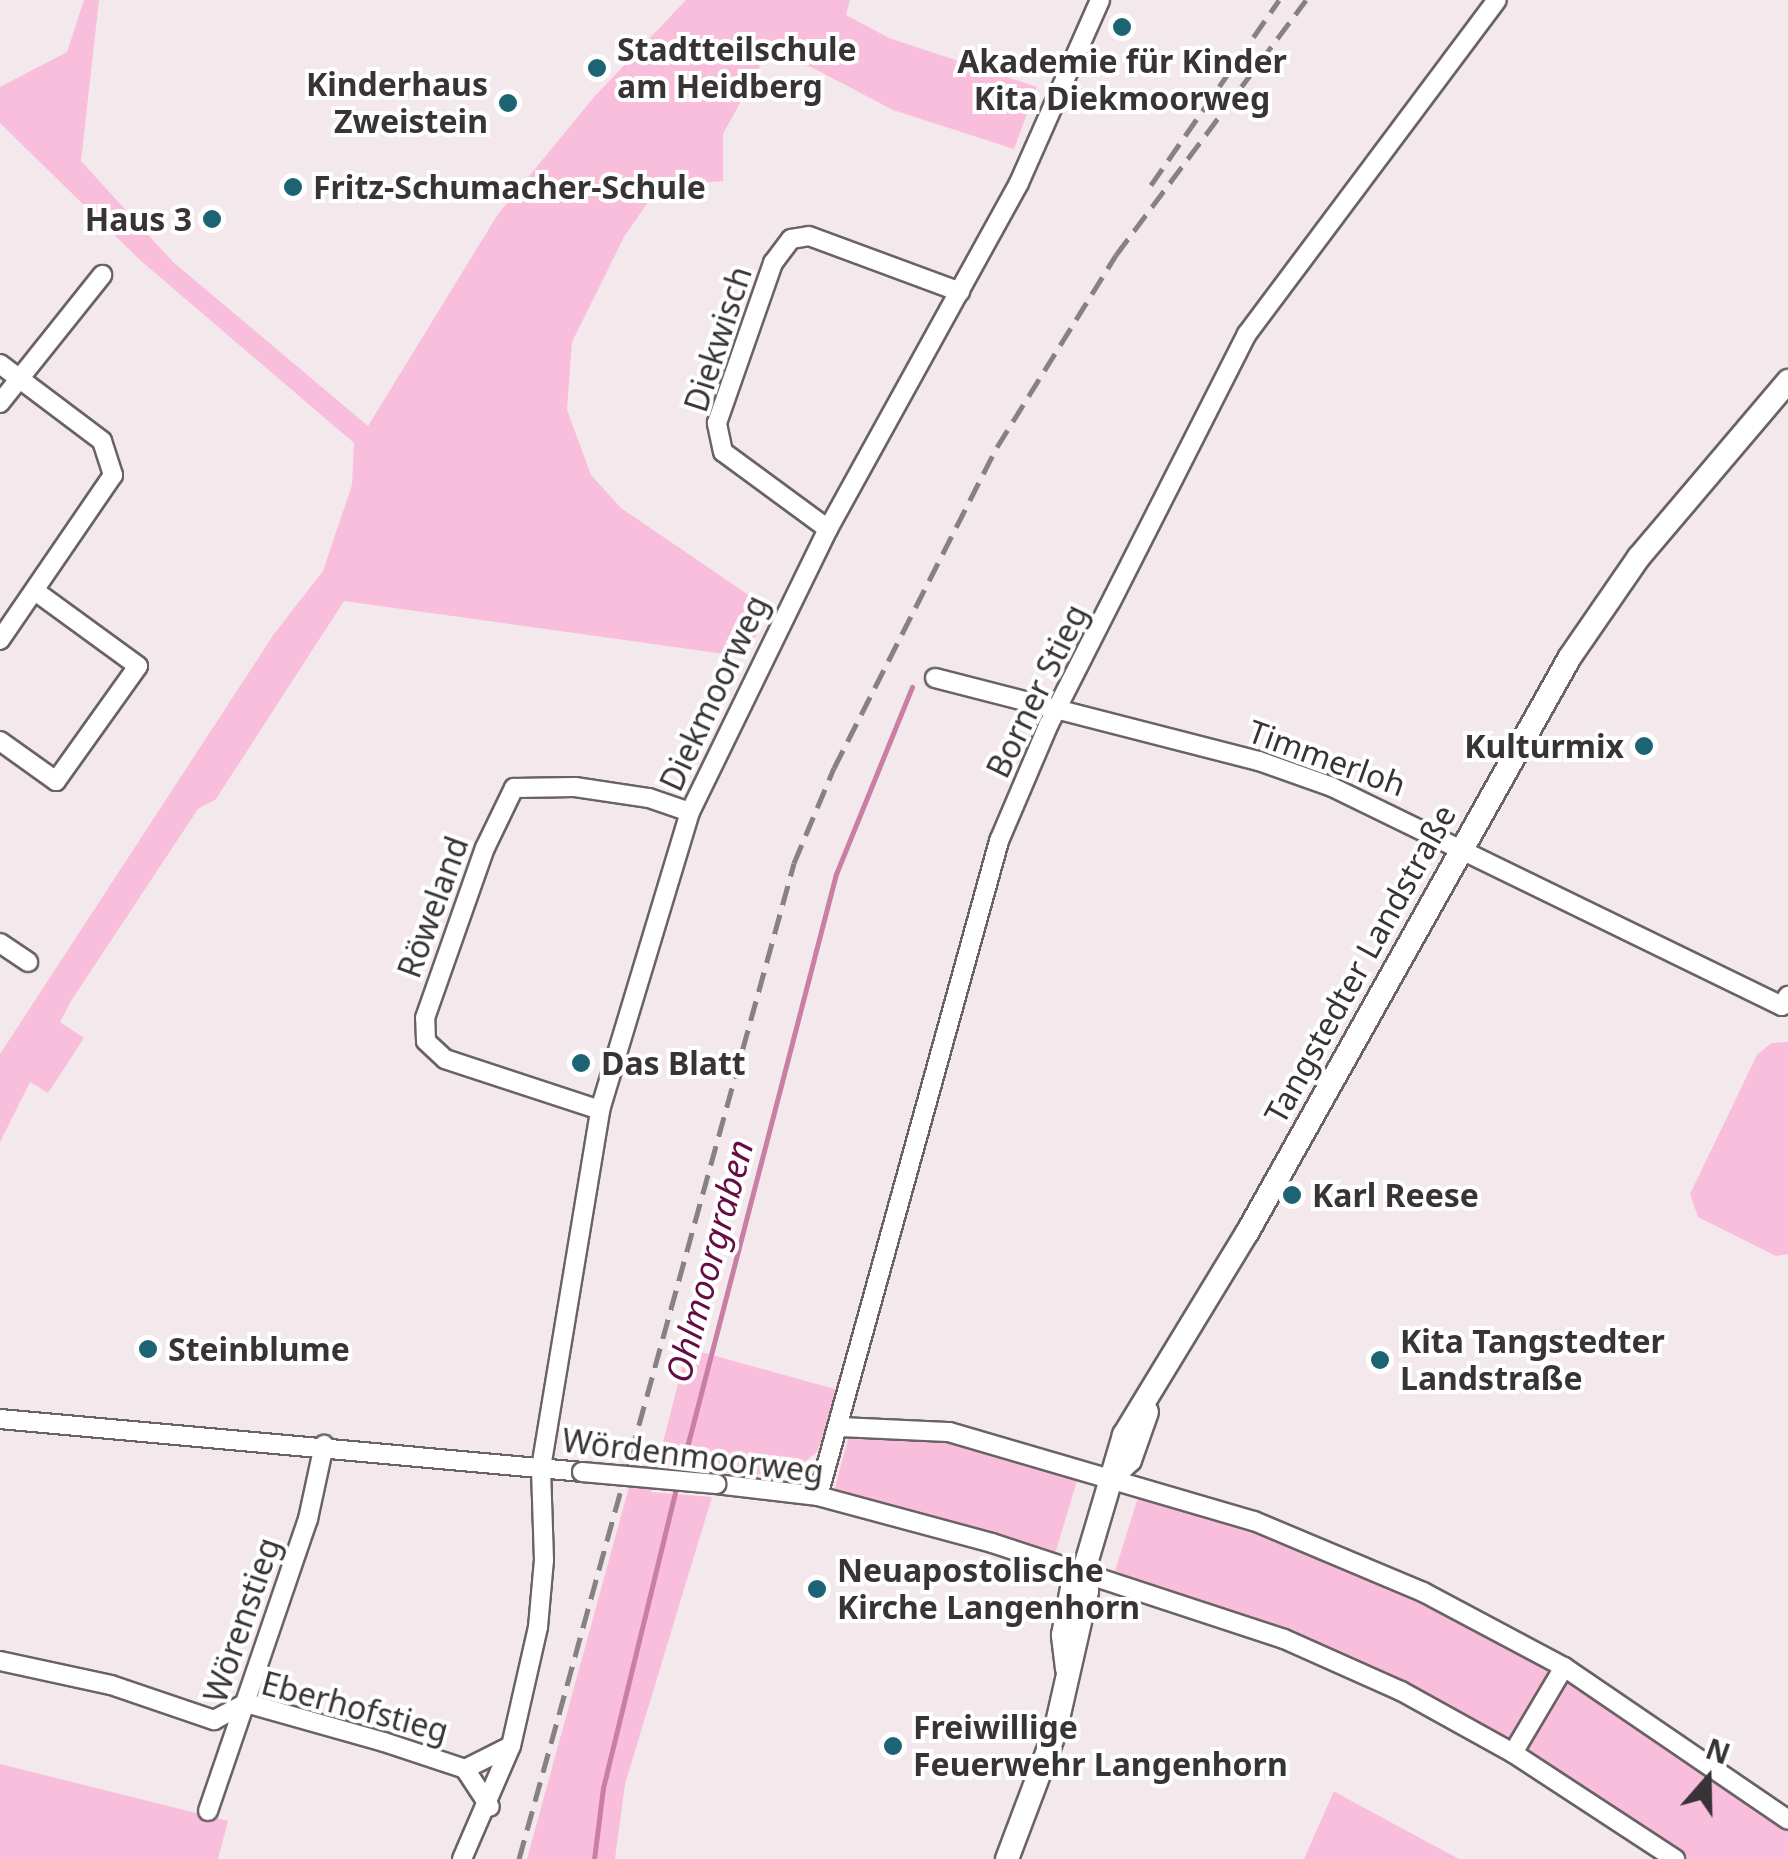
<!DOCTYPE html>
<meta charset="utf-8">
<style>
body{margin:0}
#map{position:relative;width:1788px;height:1859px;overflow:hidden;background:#f3e9ed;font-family:"Noto Sans",sans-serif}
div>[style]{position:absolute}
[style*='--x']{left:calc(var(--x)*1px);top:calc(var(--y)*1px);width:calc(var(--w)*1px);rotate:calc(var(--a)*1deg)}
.green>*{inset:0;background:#f9bedb}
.stream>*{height:5px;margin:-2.5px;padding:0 2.5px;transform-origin:2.5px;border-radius:2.5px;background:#c97fa5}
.roads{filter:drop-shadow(2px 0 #6a6265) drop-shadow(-2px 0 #6a6265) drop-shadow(0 2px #6a6265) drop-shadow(0 -2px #6a6265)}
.minor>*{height:18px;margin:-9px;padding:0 9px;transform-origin:9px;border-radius:9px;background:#fff}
.tertiary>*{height:22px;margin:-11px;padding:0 11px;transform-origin:11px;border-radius:11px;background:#fff}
.rail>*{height:5px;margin-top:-2.5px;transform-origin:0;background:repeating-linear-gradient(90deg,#888184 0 20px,transparent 0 30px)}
.bridges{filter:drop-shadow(2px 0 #6a6265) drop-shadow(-2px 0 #6a6265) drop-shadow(0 2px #6a6265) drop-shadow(0 -2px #6a6265)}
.minor-bridge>*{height:18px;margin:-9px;padding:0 9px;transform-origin:9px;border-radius:9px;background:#fff}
.dots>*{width:28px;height:28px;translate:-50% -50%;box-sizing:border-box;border:5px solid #fff;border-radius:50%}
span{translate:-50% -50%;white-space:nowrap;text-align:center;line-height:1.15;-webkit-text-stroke:8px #fff;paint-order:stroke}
.poi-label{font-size:32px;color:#383436;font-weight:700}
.left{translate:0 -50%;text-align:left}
.right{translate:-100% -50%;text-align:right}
.street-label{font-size:32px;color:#383436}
.water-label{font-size:35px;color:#660c44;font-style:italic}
.north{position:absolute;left:1658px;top:1729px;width:100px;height:100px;-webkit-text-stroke:8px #fff;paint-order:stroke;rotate:20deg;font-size:28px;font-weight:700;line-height:40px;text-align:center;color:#383436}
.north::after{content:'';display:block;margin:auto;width:35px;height:45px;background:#383436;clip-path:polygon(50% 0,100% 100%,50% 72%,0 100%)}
</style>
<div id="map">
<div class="green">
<i style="clip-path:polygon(84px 0,99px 0,81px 161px,173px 262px,368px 426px,498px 214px,594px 97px,686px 0,850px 0,846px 15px,889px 38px,1037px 87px,1014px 149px,893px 110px,811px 67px,766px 55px,723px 134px,723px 181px,659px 186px,624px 237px,572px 342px,567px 410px,591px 475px,621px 508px,769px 609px,746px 657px,344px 601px,216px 799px,198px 809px,71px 1001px,60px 1022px,84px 1038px,48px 1093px,30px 1082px,0 1142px,0 1054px,274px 634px,323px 571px,352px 485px,354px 443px,141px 261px,0 123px,0 87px,67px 52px)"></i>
<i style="clip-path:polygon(1788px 1042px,1788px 1254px,1776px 1256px,1698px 1217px,1690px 1194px,1757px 1055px,1771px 1043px)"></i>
<i style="clip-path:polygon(687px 1348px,838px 1390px,830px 1425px,816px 1453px,793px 1471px,750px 1475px,657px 1467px,651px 1492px,712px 1497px,625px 1784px,615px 1859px,527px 1859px,635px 1465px,657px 1466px)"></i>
<i style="clip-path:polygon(932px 1435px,1079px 1474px,1055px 1554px,834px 1491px,848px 1439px)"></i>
<i style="clip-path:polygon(1140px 1491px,1310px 1550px,1543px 1664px,1788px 1829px,1788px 1859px,1687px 1859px,1532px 1756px,1338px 1655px,1115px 1571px)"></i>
<i style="clip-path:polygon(0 1764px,228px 1821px,218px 1859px,0 1859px)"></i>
<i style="clip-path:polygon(1334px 1791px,1344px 1797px,1459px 1859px,1304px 1859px)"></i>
</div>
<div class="stream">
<i style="--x:680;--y:1474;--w:620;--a:-75.43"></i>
<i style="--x:836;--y:874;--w:202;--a:-67.9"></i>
<i style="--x:594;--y:1859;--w:72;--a:-82.8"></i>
<i style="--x:603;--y:1788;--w:312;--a:-76.3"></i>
</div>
<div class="roads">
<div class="minor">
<i style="--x:0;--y:364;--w:128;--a:37"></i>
<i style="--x:102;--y:441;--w:36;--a:72"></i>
<i style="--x:113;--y:475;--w:200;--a:124.4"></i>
<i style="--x:0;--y:403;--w:164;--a:-51.4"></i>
<i style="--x:828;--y:529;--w:130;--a:-143.7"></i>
<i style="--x:723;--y:452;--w:30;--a:-102"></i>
<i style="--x:717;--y:423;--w:170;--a:-70.7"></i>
<i style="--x:773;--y:263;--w:30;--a:-53"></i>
<i style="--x:791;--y:239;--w:18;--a:-9"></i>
<i style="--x:809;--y:236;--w:161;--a:20.3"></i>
<i style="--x:935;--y:678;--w:334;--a:14.4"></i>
<i style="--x:1259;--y:761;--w:77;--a:19.6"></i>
<i style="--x:1332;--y:787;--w:500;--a:25.95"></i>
<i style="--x:1782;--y:1006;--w:12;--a:-59"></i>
<i style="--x:0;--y:741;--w:69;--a:35.5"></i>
<i style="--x:56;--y:781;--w:141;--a:-54.5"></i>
<i style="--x:138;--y:666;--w:127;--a:-143.9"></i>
<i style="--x:0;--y:943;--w:34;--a:34"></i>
<i style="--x:600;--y:1110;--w:163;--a:-161.8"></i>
<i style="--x:445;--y:1059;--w:26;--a:-137"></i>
<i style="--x:426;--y:1041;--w:23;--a:-92"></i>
<i style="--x:425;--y:1018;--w:180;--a:-70.6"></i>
<i style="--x:485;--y:848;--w:67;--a:-64.2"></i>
<i style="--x:514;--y:788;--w:61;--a:-0.9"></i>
<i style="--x:575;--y:787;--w:75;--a:8.5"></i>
<i style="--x:649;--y:798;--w:43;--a:18.9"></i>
<i style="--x:0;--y:1419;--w:584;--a:5.2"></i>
<i style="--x:839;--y:1427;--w:110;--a:2.6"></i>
<i style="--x:949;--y:1432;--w:318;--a:16.3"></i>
<i style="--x:1254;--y:1521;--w:183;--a:22.8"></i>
<i style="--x:1423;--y:1592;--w:160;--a:28"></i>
<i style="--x:1564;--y:1667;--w:271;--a:34.3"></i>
<i style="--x:716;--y:1484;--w:103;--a:6.7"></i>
<i style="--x:818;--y:1496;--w:180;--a:15.1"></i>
<i style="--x:992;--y:1543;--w:307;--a:18.2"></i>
<i style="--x:1284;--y:1639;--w:128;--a:24"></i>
<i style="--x:1401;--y:1691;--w:128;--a:29"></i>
<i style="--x:1513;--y:1753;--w:194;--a:33.2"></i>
<i style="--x:818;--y:1496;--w:680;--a:-74.55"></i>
<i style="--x:999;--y:841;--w:127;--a:-66.9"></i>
<i style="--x:1049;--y:724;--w:437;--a:-63.1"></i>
<i style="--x:1247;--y:334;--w:417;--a:-53.2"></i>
<i style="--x:0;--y:1661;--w:114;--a:12.2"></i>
<i style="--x:111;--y:1685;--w:109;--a:18.8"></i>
<i style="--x:214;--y:1720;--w:36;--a:-28"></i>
<i style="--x:246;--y:1703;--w:143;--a:15.8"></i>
<i style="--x:384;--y:1742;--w:85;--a:18.4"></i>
<i style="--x:465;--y:1769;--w:45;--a:56.7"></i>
<i style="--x:1513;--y:1753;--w:100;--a:-59.3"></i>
<i style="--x:465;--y:1769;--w:51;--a:-26.6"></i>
<i style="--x:208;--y:1811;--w:309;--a:-71.1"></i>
<i style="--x:308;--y:1519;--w:76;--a:-77.8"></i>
<i style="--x:462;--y:1859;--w:123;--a:-66.6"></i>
<i style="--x:511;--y:1746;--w:122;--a:-77.2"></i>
<i style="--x:538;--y:1627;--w:67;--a:-84.9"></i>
<i style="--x:544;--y:1560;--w:92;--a:-91.9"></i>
<i style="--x:541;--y:1468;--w:363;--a:-80.6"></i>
<i style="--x:600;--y:1110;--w:311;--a:-73.2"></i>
<i style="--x:690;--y:812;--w:315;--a:-64"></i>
<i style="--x:828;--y:529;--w:395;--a:-61.1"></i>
<i style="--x:1019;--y:183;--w:200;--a:-66.1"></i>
</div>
<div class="tertiary">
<i style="--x:1113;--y:1476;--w:23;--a:-43"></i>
<i style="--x:1130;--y:1460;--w:51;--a:-70.5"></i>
<i style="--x:1067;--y:1669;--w:34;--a:-97"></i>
<i style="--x:1063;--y:1635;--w:48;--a:-79.2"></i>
<i style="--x:1072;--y:1588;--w:22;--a:-56"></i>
<i style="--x:1084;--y:1570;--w:141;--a:-73.5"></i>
<i style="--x:1124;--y:1435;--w:237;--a:-58.7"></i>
<i style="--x:1247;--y:1233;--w:660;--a:-60.72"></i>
<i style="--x:1570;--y:657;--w:121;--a:-55.4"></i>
<i style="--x:1639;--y:557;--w:231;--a:-49.7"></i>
<i style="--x:1007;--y:1859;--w:136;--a:-69.3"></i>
<i style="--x:1055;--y:1732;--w:145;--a:-77.2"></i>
<i style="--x:1087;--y:1591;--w:21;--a:-98"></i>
</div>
</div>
<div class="rail">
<i style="--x:1151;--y:185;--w:225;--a:-55.3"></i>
<i style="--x:519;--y:1859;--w:1033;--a:-74.56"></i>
<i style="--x:794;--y:863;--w:103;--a:-67.2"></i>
<i style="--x:834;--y:768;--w:360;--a:-63.1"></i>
<i style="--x:997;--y:447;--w:226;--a:-58.2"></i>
<i style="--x:1116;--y:255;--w:318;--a:-53.3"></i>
</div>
<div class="bridges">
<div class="minor-bridge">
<i style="--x:582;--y:1472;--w:135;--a:5.1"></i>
</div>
</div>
<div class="dots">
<i style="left:1122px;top:27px;background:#1c6473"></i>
<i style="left:597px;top:68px;background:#1c6473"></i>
<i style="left:508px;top:103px;background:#1c6473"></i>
<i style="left:293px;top:187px;background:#1c6473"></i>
<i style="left:212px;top:219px;background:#1c6473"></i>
<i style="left:1644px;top:746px;background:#1c6473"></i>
<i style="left:581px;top:1063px;background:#1c6473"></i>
<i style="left:1292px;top:1195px;background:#1c6473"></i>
<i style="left:148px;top:1349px;background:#1c6473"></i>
<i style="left:1380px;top:1360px;background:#1c6473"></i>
<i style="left:817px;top:1589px;background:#1c6473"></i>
<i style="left:893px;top:1746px;background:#1c6473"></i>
</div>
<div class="poi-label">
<span class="left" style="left:617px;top:68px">Stadtteilschule<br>am Heidberg</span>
<span style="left:1122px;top:80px">Akademie für Kinder<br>Kita Diekmoorweg</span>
<span class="right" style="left:488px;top:103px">Kinderhaus<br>Zweistein</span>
<span class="left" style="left:313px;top:187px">Fritz-Schumacher-Schule</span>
<span class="right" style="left:192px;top:219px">Haus 3</span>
<span class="right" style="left:1624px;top:746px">Kulturmix</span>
<span class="left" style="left:601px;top:1063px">Das Blatt</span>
<span class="left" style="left:1312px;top:1195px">Karl Reese</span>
<span class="left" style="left:1400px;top:1360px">Kita Tangstedter<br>Landstraße</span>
<span class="left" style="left:168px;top:1349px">Steinblume</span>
<span class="left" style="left:837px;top:1589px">Neuapostolische<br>Kirche Langenhorn</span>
<span class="left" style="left:913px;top:1746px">Freiwillige<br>Feuerwehr Langenhorn</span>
</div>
<div class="street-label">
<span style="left:718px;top:339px;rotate:-72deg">Diekwisch</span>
<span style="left:1037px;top:691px;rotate:-64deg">Borner Stieg</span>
<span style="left:714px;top:693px;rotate:-65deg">Diekmoorweg</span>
<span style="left:1327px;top:758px;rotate:20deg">Timmerloh</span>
<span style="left:433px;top:907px;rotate:-70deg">Röweland</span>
<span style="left:1360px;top:964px;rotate:-61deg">Tangstedter Landstraße</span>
<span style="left:693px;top:1456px;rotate:7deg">Wördenmoorweg</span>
<span style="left:242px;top:1620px;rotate:-71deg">Wörenstieg</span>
<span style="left:355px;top:1707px;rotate:15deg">Eberhofstieg</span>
</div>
<div class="water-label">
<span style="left:709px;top:1261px;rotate:-75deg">Ohlmoorgraben</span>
</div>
<div class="north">N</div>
</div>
